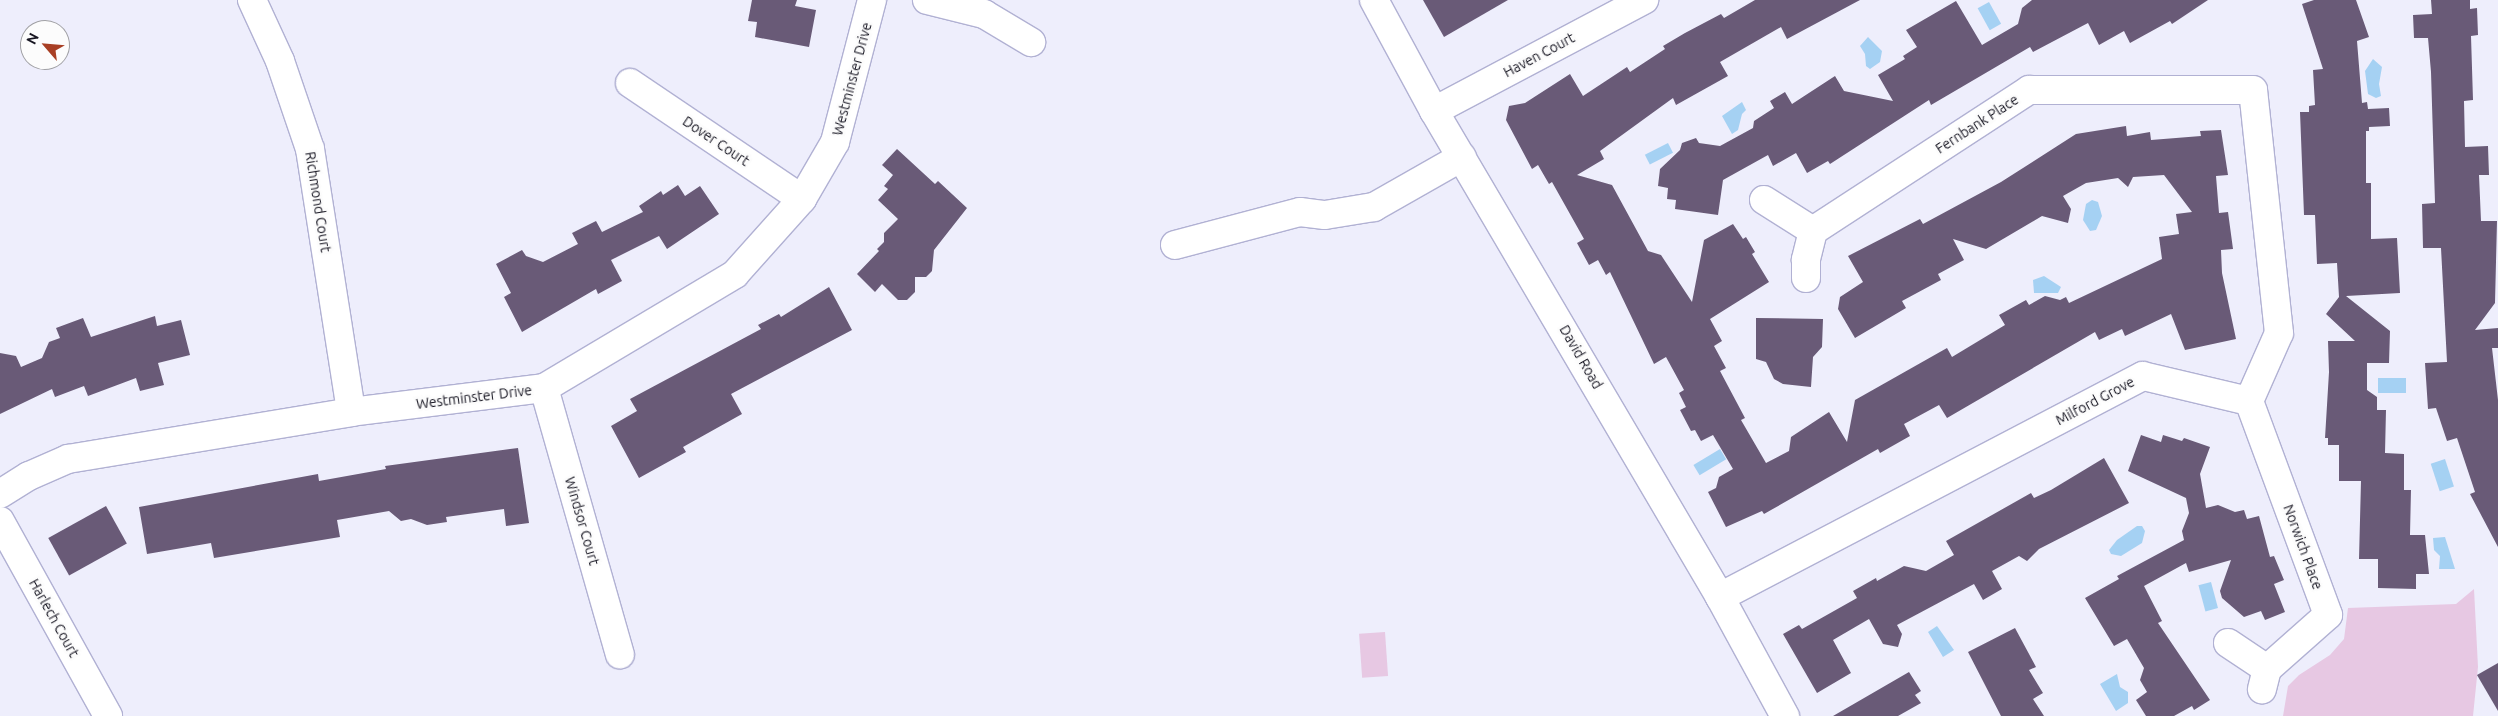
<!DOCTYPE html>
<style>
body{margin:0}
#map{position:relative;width:2498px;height:716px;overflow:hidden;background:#eeeefc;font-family:Ubuntu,sans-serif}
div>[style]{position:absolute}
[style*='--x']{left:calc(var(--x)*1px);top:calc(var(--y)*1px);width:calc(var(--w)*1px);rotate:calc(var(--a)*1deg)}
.green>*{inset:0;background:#e7c8e3;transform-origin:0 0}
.water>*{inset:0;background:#a5d1f3;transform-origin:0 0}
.building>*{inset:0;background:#695a77;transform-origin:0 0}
.roads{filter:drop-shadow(1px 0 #b1b1d3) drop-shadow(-1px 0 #b1b1d3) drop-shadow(0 1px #b1b1d3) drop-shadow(0 -1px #b1b1d3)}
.minor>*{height:28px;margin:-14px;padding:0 14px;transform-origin:14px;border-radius:14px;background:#fff}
span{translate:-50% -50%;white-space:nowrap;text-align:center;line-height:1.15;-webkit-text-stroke:5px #fcfcfc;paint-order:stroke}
.street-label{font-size:14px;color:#161521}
.north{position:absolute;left:20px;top:20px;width:50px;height:50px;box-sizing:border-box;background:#fcfcfc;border:1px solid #a0a0a4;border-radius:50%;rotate:297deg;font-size:14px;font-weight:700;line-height:20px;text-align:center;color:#161521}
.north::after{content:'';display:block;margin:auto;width:18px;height:22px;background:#a83f24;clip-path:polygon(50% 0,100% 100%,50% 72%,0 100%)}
</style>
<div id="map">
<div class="green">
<i style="clip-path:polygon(2474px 589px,2478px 667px,2473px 716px,2283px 716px,2288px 686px,2299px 675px,2330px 655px,2344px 639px,2348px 608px,2456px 604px)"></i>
<i style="left:1385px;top:632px;width:44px;height:26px;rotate:86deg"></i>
</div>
<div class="water">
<i style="left:1989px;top:2px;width:25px;height:13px;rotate:61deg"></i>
<i style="clip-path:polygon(1868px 37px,1882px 51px,1880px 62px,1870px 69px,1866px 66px,1865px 54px,1860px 46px)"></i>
<i style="clip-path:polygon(2373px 59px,2382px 67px,2379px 84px,2381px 96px,2376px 98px,2368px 94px,2365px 71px)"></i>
<i style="clip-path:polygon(1742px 102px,1746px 110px,1742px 114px,1738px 130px,1732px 134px,1722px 116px)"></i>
<i style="left:1668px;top:143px;width:11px;height:26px;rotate:63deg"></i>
<i style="clip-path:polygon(2092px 200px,2098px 202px,2102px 216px,2096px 230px,2090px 231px,2083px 220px,2086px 204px)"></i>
<i style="clip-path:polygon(2044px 276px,2061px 287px,2058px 293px,2034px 293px,2033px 280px)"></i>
<i style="left:2378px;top:378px;width:28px;height:15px"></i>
<i style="left:1720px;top:449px;width:12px;height:31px;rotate:59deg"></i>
<i style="left:2445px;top:459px;width:29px;height:15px;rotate:72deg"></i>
<i style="clip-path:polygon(2137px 526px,2142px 526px,2145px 531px,2142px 543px,2121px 556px,2111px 554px,2109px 550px,2117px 540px)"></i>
<i style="clip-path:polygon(2445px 537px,2455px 569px,2439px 569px,2440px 556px,2434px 550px,2433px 538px)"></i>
<i style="left:2211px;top:582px;width:27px;height:13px;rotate:75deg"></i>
<i style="clip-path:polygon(1937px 626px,1954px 650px,1943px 657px,1928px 632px)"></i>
<i style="clip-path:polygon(2117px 674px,2120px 687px,2128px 692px,2128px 703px,2116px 711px,2100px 684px)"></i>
</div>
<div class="building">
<i style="clip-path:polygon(752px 0,797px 0,795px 6px,816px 10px,809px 47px,755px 37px,757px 22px,748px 21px)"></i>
<i style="clip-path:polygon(1423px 0,1508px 0,1444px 37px)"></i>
<i style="clip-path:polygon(1755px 0,1860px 0,1787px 39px,1781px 27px,1720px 62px,1728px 76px,1676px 105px,1673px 98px,1600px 151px,1604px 159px,1577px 175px,1612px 185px,1648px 251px,1661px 255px,1692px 302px,1704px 240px,1733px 224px,1743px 239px,1746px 237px,1755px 252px,1752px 254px,1769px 282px,1710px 319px,1722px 341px,1714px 346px,1726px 368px,1720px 371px,1745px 418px,1741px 420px,1766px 463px,1789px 451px,1791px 437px,1829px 412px,1847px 442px,1855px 400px,1947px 348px,1952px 357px,2005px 325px,1999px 315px,2026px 300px,2029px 305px,2045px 296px,2060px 300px,2066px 297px,2069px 303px,2162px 259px,2159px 237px,2179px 234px,2176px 214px,2192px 212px,2164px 175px,2133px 177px,2128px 187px,2118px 178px,2086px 183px,2063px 196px,2071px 209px,2068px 223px,2042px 216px,1986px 249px,1953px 239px,1964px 260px,1938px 274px,1941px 280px,1902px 301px,1906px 308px,1855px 338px,1838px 309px,1840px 297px,1863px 282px,1848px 256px,1920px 219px,1923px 224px,2001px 182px,2076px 134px,2126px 126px,2127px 136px,2150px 132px,2151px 140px,2201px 136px,2200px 131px,2221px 130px,2228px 175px,2216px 176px,2219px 213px,2228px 212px,2233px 249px,2221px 250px,2222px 273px,2236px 339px,2185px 350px,2171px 314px,2125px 336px,2122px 329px,2099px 340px,2095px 332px,1947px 418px,1939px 405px,1904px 424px,1910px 436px,1880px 453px,1878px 449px,1764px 514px,1762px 511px,1726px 527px,1708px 492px,1716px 488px,1719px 477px,1733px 469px,1713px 435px,1701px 441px,1695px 430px,1691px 431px,1680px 410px,1686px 407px,1679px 393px,1684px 390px,1666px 357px,1654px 364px,1610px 272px,1606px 275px,1598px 260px,1589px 265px,1577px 243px,1584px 239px,1552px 182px,1549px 184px,1538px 165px,1532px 169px,1506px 120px,1509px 106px,1525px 103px,1570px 74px,1583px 96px,1627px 67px,1630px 72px,1665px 49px,1663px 46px,1685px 33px,1721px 14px,1724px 18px)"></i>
<i style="clip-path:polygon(2032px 0,2208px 0,2172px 24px,2170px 21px,2130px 43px,2124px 31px,2099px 45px,2088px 23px,2033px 52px,2030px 47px,1931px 105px,1929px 100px,1830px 164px,1828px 161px,1807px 173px,1796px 153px,1773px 166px,1768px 155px,1723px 180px,1718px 215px,1675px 209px,1676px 200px,1667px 199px,1668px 188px,1658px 186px,1660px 169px,1680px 150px,1682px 143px,1696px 138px,1699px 143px,1720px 146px,1753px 128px,1754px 121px,1774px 108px,1770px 101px,1785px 92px,1792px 104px,1835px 76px,1844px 91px,1893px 101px,1878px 75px,1905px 59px,1903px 56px,1917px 47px,1906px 30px,1956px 1px,1982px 45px,2018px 24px,2022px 8px)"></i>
<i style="clip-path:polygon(2314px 0,2356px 0,2369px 37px,2357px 41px,2362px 103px,2367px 102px,2368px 109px,2389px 108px,2390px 126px,2369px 127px,2369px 131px,2366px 131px,2366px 183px,2371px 183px,2371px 239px,2397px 238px,2400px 293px,2346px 296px,2390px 331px,2389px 363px,2367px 363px,2367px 390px,2377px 397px,2377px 410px,2386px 410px,2385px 453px,2404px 454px,2404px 490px,2411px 490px,2410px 535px,2425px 535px,2429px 574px,2416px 574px,2416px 589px,2378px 588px,2378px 559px,2359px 559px,2361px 481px,2339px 481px,2339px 445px,2328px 445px,2328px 438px,2325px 438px,2329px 372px,2328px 341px,2355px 341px,2326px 314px,2339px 297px,2337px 263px,2317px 264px,2315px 215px,2304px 215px,2300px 112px,2309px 112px,2309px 106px,2315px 105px,2313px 70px,2323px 69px,2302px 4px)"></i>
<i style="clip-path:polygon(2431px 0,2470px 0,2470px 9px,2477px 8px,2478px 35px,2471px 36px,2473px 100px,2464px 101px,2465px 147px,2488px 146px,2489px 175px,2479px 175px,2481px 221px,2497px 221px,2495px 303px,2475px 330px,2498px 328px,2498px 348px,2492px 348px,2498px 400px,2498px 547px,2470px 494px,2475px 492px,2457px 438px,2447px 441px,2436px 408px,2428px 409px,2425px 363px,2447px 362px,2441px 248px,2423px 248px,2422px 204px,2435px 203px,2431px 72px,2428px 38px,2414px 38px,2413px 15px,2432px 14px)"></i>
<i style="clip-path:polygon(897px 149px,935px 184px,938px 181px,967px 208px,934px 250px,932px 271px,926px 277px,915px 277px,915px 292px,907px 300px,898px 300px,882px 284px,875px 292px,857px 274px,879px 251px,877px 249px,884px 242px,884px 233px,898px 219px,878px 200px,888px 189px,884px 186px,893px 175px,882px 165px)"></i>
<i style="clip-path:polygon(678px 185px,685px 196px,700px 186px,719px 214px,667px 249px,659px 236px,611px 260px,622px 281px,598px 294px,596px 289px,522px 332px,504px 297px,511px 293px,496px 264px,522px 250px,526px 256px,543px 262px,578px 244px,572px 233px,596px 221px,602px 232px,643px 212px,639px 206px,661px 191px,663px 195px)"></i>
<i style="clip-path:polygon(829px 287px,852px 330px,731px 394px,742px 414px,683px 447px,686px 452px,639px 478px,611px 426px,637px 411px,630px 399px,761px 329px,758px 325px,779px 314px,781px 317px)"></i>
<i style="clip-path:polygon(155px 316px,157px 326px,181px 320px,190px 355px,158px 363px,164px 385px,140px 391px,136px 378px,88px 396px,84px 386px,55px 397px,52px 389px,0 414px,0 353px,16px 356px,21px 367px,42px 358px,49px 342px,60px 338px,56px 328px,83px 318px,91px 337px)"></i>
<i style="clip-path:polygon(1756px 318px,1823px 319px,1822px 347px,1813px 357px,1811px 387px,1783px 384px,1774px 379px,1766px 362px,1756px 359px)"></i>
<i style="clip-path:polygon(2141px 435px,2161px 442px,2163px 435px,2182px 441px,2184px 438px,2210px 447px,2200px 474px,2206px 508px,2218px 505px,2235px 512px,2244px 510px,2247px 519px,2259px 516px,2270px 557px,2274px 556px,2284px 580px,2274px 584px,2285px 612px,2265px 620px,2261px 611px,2244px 617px,2222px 598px,2220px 591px,2231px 560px,2189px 572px,2186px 563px,2144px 586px,2162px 621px,2158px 623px,2210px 700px,2194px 710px,2192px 706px,2174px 716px,2146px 716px,2136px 700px,2147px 692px,2140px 680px,2144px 668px,2127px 639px,2114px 646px,2085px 598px,2119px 579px,2117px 576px,2184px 540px,2182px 531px,2189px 513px,2186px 498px,2128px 471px)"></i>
<i style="clip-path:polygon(518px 448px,529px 523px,506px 526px,504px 509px,446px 517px,447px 522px,427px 525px,411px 519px,401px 521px,389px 511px,337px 520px,340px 537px,214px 558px,211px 543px,147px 554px,139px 507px,318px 474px,319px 481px,386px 469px,385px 466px)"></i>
<i style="clip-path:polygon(2104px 458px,2129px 503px,2039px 549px,2027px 561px,2019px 556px,1992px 571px,2002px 589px,1983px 600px,1974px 584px,1897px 625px,1902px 634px,1898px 647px,1883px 644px,1869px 619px,1833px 640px,1851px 673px,1817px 693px,1783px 634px,1799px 625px,1802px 629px,1857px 598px,1853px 591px,1876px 578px,1877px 581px,1904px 566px,1926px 571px,1954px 555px,1946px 541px,2031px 493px,2034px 498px,2051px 490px)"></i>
<i style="left:106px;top:506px;width:43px;height:66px;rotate:61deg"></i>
<i style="clip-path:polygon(2015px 628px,2036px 667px,2029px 670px,2043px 693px,2033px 699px,2044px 716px,2001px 716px,1968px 652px)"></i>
<i style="clip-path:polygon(2498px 663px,2498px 711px,2477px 675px)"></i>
<i style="clip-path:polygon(1909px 672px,1921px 691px,1915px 695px,1921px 703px,1898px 716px,1833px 716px)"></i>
</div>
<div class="roads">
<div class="minor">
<i style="--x:252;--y:0;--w:67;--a:65.3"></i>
<i style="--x:280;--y:61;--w:93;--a:71.2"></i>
<i style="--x:310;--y:149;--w:266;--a:81.1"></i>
<i style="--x:927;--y:0;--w:59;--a:13.8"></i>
<i style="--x:984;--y:14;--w:55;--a:30.8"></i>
<i style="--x:1374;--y:0;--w:126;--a:61.6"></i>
<i style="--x:1434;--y:111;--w:564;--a:59.52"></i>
<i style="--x:1720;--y:597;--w:136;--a:61.4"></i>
<i style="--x:630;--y:83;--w:207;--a:34"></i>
<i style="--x:1434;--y:111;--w:238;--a:-27.9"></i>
<i style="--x:1764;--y:200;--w:58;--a:32.3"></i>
<i style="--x:1813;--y:231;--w:30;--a:104"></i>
<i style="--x:1806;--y:260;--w:18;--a:90"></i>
<i style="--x:1175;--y:245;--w:129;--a:-14.8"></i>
<i style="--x:1300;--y:212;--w:25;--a:7"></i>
<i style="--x:1325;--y:215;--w:50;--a:-9.3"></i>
<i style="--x:1374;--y:207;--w:101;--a:-29.6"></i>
<i style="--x:544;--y:388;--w:277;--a:74.1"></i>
<i style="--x:2249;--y:401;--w:228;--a:69.7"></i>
<i style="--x:2328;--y:615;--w:81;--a:138.5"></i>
<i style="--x:0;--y:494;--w:34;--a:-32"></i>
<i style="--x:29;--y:476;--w:43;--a:-23.6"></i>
<i style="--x:68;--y:459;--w:287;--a:-9.4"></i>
<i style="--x:351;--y:412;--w:194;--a:-7.1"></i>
<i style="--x:544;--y:388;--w:222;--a:-30.8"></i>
<i style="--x:735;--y:274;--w:101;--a:-48.2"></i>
<i style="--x:802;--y:199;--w:66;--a:-59.9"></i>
<i style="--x:835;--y:142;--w:147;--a:-75.4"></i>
<i style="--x:0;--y:521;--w:223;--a:61"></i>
<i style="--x:1720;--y:597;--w:477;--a:-27.6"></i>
<i style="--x:2143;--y:376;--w:109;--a:13.3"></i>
<i style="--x:2249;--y:401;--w:74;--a:-66.2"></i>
<i style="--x:2279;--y:333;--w:244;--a:-96.1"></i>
<i style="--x:2253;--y:90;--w:224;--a:180"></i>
<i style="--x:2029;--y:90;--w:258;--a:146.9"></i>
<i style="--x:2228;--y:643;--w:47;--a:33.7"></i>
<i style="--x:2267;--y:669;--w:21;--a:104"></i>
</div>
</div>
<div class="street-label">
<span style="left:1539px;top:55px;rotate:-28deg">Haven Court</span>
<span style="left:852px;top:79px;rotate:-75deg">Westminster Drive</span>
<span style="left:1977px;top:124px;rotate:-33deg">Fernbank Place</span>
<span style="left:716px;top:141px;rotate:34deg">Dover Court</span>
<span style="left:318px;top:202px;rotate:81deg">Richmond Court</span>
<span style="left:1581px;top:357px;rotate:60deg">David Road</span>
<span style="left:474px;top:397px;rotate:-7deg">Westminster Drive</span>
<span style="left:2095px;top:401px;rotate:-28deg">Milford Grove</span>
<span style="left:582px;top:521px;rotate:74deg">Windsor Court</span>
<span style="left:2303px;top:547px;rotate:70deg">Norwich Place</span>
<span style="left:54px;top:618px;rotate:61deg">Harlech Court</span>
</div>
<div class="north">N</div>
</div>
